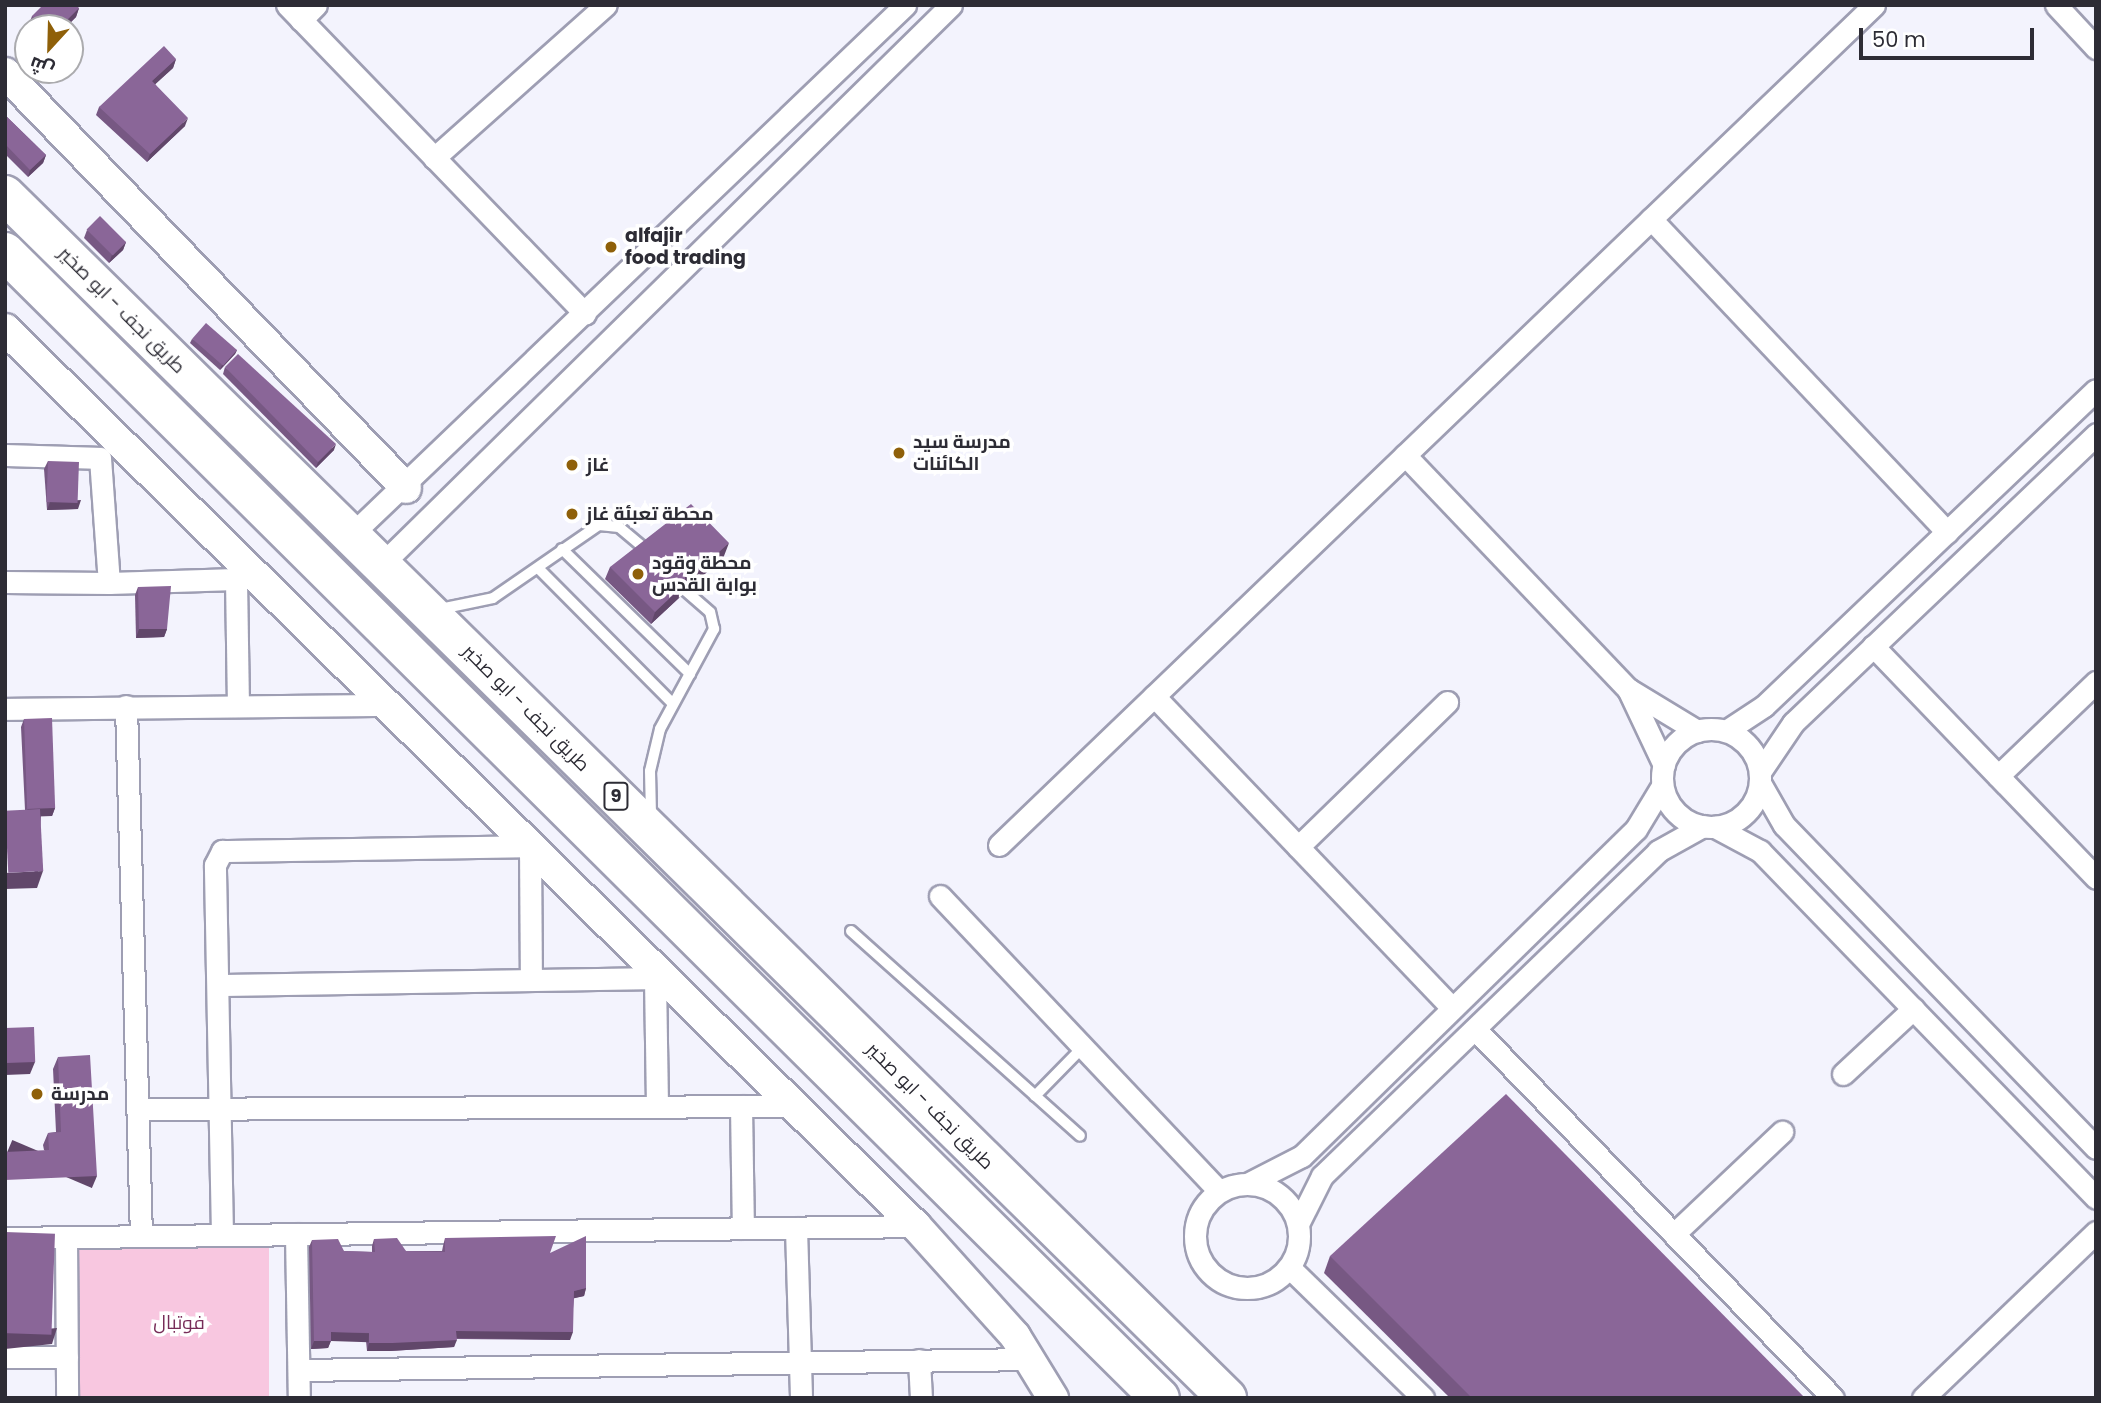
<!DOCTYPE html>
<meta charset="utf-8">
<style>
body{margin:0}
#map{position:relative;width:2101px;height:1403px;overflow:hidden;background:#f3f3fd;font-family:Poppins,Cairo,sans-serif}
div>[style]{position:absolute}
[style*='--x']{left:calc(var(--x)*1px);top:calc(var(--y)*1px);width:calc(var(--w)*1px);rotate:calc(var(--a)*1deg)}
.green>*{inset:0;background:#f8c7e0;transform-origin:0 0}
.roads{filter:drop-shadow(2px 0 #9e9eb3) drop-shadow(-2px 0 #9e9eb3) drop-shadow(0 2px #9e9eb3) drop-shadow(0 -2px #9e9eb3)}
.lane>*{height:10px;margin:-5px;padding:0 5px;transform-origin:5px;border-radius:5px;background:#fff}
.street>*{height:21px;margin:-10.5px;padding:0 10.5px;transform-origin:10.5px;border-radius:10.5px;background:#fff}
.street>.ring{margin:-10.5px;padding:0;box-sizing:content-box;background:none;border:21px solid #fff;border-radius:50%}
.secondary>*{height:30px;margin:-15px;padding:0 15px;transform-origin:15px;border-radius:15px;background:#fff}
.highway>*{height:38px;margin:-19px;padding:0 19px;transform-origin:19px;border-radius:19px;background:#fff}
.wall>*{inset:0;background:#775883}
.shaded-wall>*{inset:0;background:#61476a;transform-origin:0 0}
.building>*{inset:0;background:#8a6698;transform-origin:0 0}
.dots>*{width:19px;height:19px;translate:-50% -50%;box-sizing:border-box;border:4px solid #fff;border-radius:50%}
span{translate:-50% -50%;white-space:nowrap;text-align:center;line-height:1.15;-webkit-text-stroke:7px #fff;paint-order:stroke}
.shield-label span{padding:2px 5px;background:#fff;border:2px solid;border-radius:5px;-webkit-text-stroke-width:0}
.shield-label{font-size:18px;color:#2d2c35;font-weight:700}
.poi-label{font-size:19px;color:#2d2c35;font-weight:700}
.left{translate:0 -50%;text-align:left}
.street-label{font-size:19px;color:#2d2c35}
.park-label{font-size:19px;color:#772d59}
.frame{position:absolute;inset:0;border:7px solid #2d2c35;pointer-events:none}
.north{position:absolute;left:14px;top:14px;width:70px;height:70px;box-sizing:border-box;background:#fff;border:2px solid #ababae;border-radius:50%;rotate:202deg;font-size:19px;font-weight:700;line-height:28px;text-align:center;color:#2d2c35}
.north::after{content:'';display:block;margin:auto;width:24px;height:32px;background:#8f6009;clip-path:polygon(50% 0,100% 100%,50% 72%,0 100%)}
.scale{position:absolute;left:1859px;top:28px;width:175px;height:32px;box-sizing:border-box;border:4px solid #2d2c35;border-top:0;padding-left:9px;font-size:21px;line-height:24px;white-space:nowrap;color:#2d2c35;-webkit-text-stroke:5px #fff;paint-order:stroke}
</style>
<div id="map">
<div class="green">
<i style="left:269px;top:1246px;width:152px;height:200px;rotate:90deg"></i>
</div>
<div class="roads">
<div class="lane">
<i style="--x:562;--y:549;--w:179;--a:44.3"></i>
<i style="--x:538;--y:568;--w:190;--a:45.2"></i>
<i style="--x:440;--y:609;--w:54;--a:-11.7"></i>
<i style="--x:493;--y:598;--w:129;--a:-34.6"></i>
<i style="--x:599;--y:525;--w:20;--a:6"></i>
<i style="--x:619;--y:527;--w:30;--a:40"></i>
<i style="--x:651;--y:815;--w:44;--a:-91.3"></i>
<i style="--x:650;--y:771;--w:43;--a:-76.6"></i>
<i style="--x:660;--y:729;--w:114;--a:-61.6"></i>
<i style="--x:714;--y:629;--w:17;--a:-103"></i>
<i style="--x:710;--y:612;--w:32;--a:-139"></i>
<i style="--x:851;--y:931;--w:307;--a:41.8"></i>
<i style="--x:1035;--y:1096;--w:71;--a:-45.6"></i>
</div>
<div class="street">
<i style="--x:287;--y:5;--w:429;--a:46"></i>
<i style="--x:2056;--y:5;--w:59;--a:47.1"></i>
<i style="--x:301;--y:20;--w:21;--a:-45"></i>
<i style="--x:434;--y:158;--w:230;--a:-41.7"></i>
<i style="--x:1651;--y:219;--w:431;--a:46.6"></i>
<i style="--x:5;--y:455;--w:95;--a:1.8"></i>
<i style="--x:100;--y:458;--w:125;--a:85.9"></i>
<i style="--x:109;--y:583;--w:127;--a:-1.8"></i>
<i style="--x:236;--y:579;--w:127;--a:89.1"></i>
<i style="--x:1405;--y:455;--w:323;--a:46.4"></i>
<i style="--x:1628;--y:689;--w:81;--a:31.3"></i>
<i style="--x:351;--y:535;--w:767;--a:-43.73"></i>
<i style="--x:381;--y:565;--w:799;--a:-44.49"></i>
<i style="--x:5;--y:582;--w:104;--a:0.6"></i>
<i style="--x:1873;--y:646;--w:322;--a:46.1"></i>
<i style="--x:1628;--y:689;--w:84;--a:64.7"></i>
<i style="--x:1154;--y:696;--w:431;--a:46.3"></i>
<i style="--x:126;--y:706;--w:530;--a:88.38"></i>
<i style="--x:5;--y:709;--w:385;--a:-0.6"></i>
<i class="ring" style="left:1662px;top:729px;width:77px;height:77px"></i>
<i style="--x:1726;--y:731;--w:45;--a:-33.3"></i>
<i style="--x:1764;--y:706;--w:458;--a:-43.6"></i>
<i style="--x:1760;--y:772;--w:59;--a:-56"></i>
<i style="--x:1793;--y:723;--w:419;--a:-43.6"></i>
<i style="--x:1998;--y:776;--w:136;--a:-43.8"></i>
<i style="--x:1760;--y:783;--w:48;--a:60.3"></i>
<i style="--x:1784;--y:825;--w:449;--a:46"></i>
<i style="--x:1715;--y:827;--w:51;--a:28.1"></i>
<i style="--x:1760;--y:851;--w:483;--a:45.9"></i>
<i style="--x:999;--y:845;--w:1213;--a:-43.83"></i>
<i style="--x:1298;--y:847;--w:208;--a:-44.2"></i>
<i style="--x:940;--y:896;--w:406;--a:46.6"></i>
<i style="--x:655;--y:978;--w:128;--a:89.1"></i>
<i style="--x:218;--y:985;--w:447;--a:-0.9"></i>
<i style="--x:1475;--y:1029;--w:514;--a:45.87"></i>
<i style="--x:1843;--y:1074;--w:96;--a:-42.9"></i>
<i style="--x:741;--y:1106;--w:122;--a:89.1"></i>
<i style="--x:137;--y:1109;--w:658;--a:-0.26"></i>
<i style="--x:1249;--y:1183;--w:59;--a:-27"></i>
<i style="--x:1302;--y:1156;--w:467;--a:-44.4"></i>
<i style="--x:1636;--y:829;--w:50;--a:-58.8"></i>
<i class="ring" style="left:1195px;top:1184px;width:83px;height:83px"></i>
<i style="--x:1299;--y:1222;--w:51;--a:-63.4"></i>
<i style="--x:1322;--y:1176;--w:467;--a:-44"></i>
<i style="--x:1658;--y:851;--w:51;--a:-29.1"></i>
<i style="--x:796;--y:1228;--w:170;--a:88.3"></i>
<i style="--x:296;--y:1234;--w:164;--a:89"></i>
<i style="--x:1674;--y:1234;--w:149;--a:-43.4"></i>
<i style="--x:222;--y:1235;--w:370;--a:-91.1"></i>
<i style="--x:215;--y:865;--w:16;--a:-63"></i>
<i style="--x:222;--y:851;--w:308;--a:-0.9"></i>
<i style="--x:530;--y:846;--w:130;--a:89.6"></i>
<i style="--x:66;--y:1237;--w:161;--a:89.6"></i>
<i style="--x:5;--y:1238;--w:911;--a:-0.75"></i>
<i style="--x:1290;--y:1268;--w:186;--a:44.3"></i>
<i style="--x:5;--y:1357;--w:62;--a:0"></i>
<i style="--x:919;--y:1360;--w:38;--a:87"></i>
<i style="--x:299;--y:1370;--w:731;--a:-0.86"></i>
<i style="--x:1923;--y:1398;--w:240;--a:-43.8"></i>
</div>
<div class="secondary">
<i style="--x:5;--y:73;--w:577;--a:45.98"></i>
<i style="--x:5;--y:329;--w:1278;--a:44.56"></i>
<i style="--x:916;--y:1226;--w:148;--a:48"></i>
<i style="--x:1015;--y:1336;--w:73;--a:58.5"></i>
</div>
<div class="highway">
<i style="--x:5;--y:195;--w:1715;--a:44.55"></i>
<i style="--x:5;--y:252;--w:1627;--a:44.78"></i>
</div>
</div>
<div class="wall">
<i style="clip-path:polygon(79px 8px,76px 17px,65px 28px,33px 28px,29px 24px,32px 16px)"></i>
<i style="clip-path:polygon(176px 59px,173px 68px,155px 84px,185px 126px,147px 162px,96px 115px,99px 107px)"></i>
<i style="clip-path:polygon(5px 115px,46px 155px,43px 163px,28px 177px,5px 154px)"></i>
<i style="clip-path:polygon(87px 230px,126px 242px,123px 250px,109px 263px,84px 238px)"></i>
<i style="clip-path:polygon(192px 339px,237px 350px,235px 354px,220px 370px,190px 343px)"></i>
<i style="clip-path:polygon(225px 367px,334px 450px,316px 468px,223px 374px)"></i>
<i style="clip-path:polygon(48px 461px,78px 509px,47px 510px,44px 469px)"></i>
<i style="clip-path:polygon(724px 556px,692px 586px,684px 585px,680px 597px,651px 624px,605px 579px,610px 567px)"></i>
<i style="clip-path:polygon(138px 587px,167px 629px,164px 637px,136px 638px,135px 595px)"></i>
<i style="clip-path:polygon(24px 719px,55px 808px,52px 816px,41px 816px,37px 888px,25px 810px,21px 727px)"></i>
<i style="clip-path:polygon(58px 1057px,92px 1188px,44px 1150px,43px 1145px,48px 1133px,56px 1132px,53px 1069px)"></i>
<i style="clip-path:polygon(445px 1238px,550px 1253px,586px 1288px,584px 1296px,574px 1298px,570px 1340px,456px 1339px,454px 1347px,390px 1351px,367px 1351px,366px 1341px,331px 1340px,328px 1348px,311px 1349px,309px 1247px,312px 1240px,344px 1251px,372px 1252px,372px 1246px,374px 1239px,406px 1251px,442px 1251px,443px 1246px)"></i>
<i style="clip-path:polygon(1330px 1256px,1805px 1398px,1450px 1398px,1324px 1273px)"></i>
</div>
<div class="shaded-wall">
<i style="clip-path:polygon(79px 8px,76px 17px,65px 28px,59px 28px)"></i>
<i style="clip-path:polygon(176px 59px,173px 68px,149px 90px,152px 81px)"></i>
<i style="clip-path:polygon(188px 118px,185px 126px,147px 162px,150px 154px)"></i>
<i style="clip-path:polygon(46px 155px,43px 163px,28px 177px,30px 170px)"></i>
<i style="clip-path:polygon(126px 242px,123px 250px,109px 263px,112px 255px)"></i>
<i style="clip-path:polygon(237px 350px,235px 354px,220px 370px,222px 365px)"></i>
<i style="clip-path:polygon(336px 444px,334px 450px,316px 468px,318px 462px)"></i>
<i style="clip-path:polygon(81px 500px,78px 509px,47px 510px,50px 502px)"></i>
<i style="clip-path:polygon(729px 543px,724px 556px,692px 586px,684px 585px,680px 597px,651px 624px,655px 612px,685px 573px)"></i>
<i style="clip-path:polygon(139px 629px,167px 629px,164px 637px,136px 638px)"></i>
<i style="clip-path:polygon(28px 808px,55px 808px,52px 816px,25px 817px)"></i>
<i style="clip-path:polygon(43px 871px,37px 888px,5px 889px,5px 873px)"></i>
<i style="clip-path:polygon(5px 1062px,35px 1062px,30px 1074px,5px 1075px)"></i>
<i style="left:97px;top:1176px;width:13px;height:92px;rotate:113deg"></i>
<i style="clip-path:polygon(586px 1288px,584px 1296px,571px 1299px,574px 1291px)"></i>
<i style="clip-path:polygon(57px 1328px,52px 1344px,5px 1349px,5px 1333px)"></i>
<i style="clip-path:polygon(456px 1331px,573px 1332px,570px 1340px,453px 1338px)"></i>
<i style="left:331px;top:1332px;width:38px;height:9px;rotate:2deg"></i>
<i style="clip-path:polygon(457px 1340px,454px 1347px,390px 1351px,367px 1351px,369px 1343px)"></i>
<i style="clip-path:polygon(314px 1341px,331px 1341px,328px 1348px,311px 1349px)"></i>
</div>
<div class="building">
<i style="clip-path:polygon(43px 5px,76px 5px,79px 8px,59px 28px,44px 28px,32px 16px)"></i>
<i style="clip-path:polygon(164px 46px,176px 59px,152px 81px,188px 118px,150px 154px,99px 107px)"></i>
<i style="clip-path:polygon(5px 115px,46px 155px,30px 170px,5px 144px)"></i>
<i style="left:100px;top:216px;width:37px;height:19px;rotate:45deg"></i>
<i style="left:206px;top:323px;width:41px;height:21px;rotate:41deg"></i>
<i style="clip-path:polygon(238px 354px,336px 444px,318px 462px,225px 367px)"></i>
<i style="left:48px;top:461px;width:31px;height:41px;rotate:2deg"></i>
<i style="clip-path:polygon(691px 504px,729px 543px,696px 573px,685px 573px,685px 584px,655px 612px,610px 567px)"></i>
<i style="clip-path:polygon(171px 586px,167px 629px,139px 629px,138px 587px)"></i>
<i style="left:52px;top:718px;width:90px;height:28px;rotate:88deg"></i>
<i style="left:40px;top:809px;width:62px;height:35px;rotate:87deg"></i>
<i style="left:34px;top:1027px;width:35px;height:29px;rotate:88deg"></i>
<i style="clip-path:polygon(90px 1055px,97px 1176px,5px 1180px,5px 1152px,49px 1150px,48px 1133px,61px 1132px,58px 1057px)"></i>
<i style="clip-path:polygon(1506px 1094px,1805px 1398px,1472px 1398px,1330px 1256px)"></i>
<i style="left:5px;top:1232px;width:50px;height:101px;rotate:2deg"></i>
<i style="clip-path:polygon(556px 1236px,550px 1253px,586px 1236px,586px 1288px,574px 1291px,573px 1332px,456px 1331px,457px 1340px,392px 1343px,369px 1343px,369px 1333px,331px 1332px,331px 1341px,314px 1341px,312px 1240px,338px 1239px,344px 1251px,375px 1252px,374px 1239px,397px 1238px,406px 1251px,445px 1252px,445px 1238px)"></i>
</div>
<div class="dots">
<i style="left:611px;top:247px;background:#8f6009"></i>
<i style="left:899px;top:453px;background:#8f6009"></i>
<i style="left:572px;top:465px;background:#8f6009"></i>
<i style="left:572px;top:514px;background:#8f6009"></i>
<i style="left:638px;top:574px;background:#8f6009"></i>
<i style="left:37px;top:1094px;background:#8f6009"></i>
</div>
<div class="shield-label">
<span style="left:616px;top:796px">9</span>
</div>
<div class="poi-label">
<span class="left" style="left:625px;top:247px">alfajir<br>food trading</span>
<span class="left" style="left:913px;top:453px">مدرسة سيد<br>الكائنات</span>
<span class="left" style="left:586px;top:465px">غاز</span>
<span class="left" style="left:586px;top:514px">محطة تعبئة غاز</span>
<span class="left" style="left:652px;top:574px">محطة وقود<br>بوابة القدس</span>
<span class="left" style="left:51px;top:1094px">مدرسة</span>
</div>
<div class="street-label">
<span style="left:122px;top:310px;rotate:45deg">طريق نجف - ابو صخير</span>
<span style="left:526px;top:708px;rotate:45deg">طريق نجف - ابو صخير</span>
<span style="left:930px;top:1106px;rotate:45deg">طريق نجف - ابو صخير</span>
</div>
<div class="park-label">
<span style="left:179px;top:1323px">فوتبال</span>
</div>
<div class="frame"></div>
<div class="north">ش</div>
<div class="scale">50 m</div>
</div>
